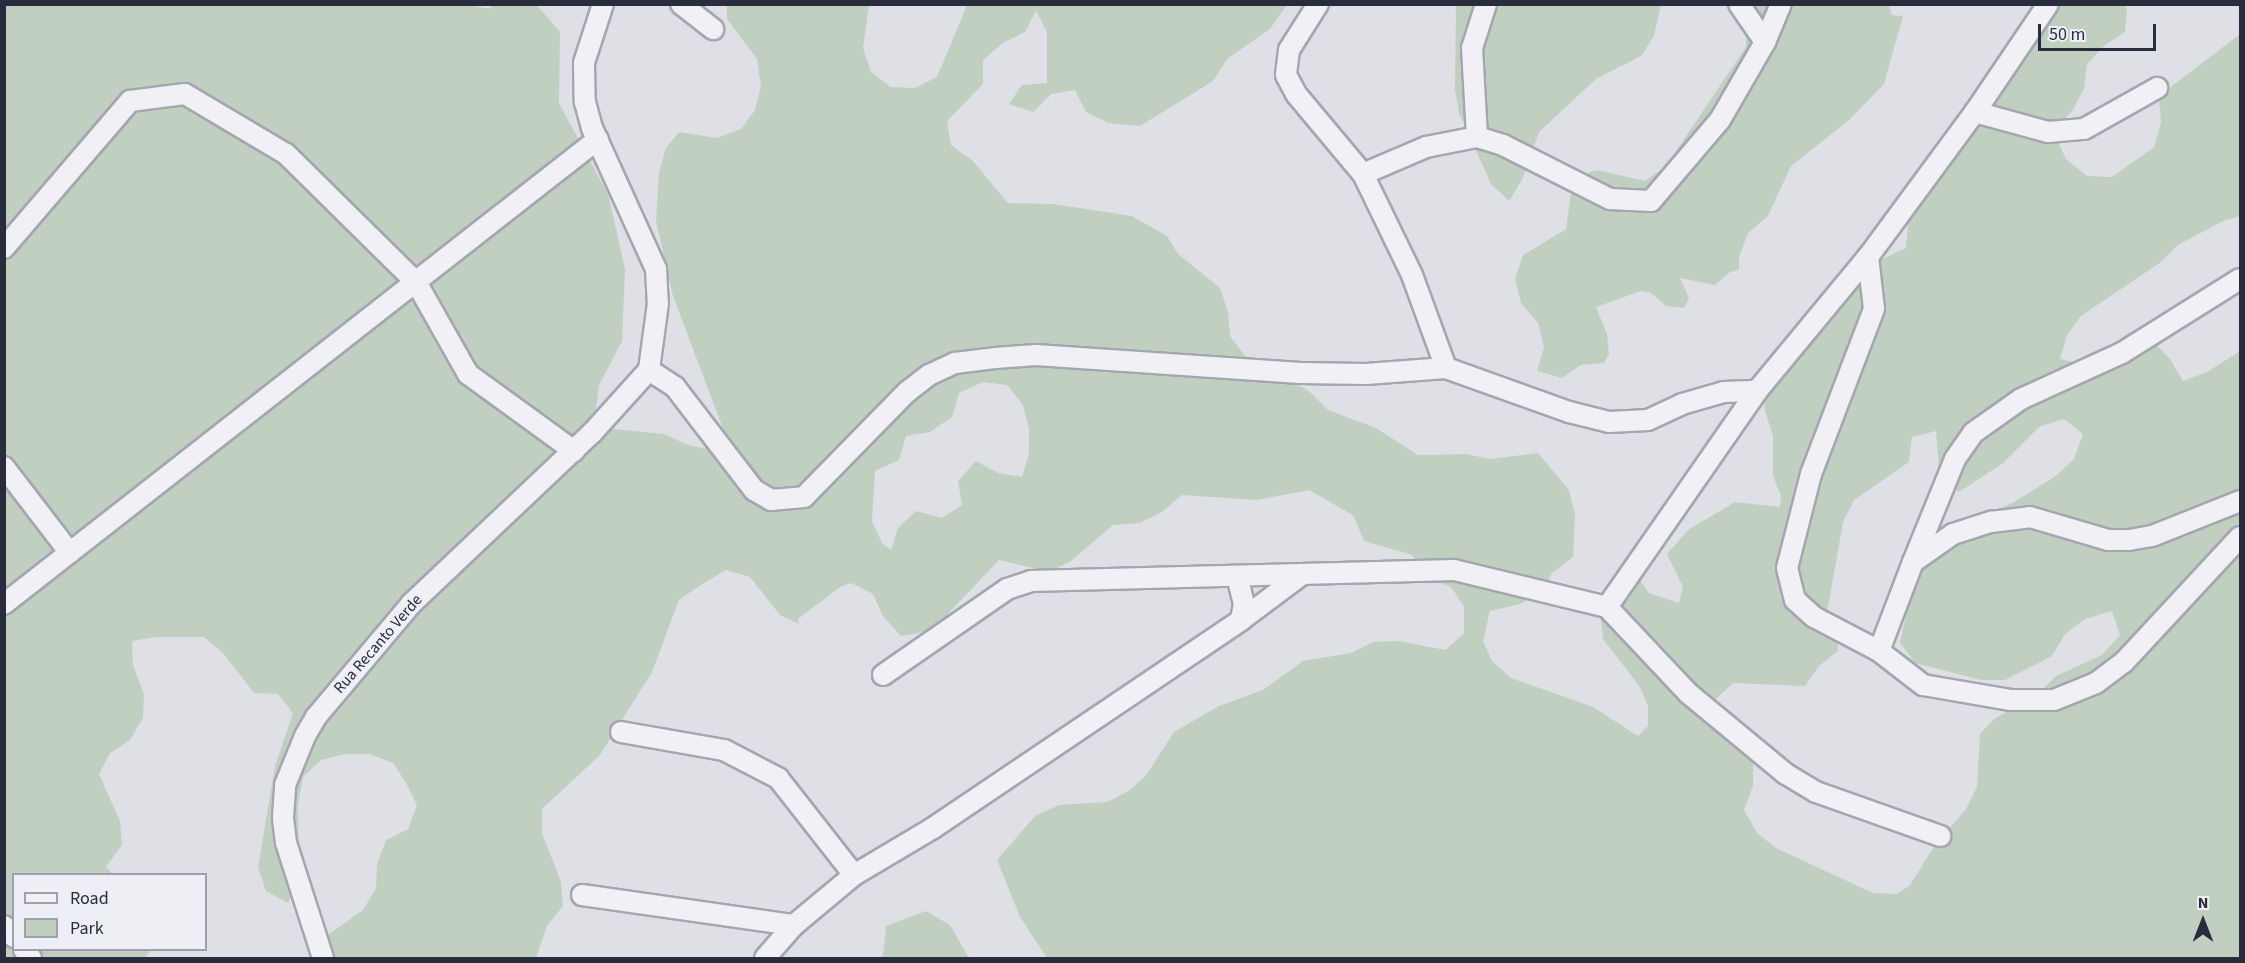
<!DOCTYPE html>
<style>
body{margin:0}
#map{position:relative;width:2245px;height:963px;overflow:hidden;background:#dee0e6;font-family:"Source Sans 3",sans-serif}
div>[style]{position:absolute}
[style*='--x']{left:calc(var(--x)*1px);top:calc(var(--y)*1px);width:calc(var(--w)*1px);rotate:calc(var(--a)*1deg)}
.green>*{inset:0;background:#c1cfc0}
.roads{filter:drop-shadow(2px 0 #a4a6b0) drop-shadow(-2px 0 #a4a6b0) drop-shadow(0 2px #a4a6b0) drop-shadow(0 -2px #a4a6b0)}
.street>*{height:20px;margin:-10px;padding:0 10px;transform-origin:10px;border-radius:10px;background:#f1f1f5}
span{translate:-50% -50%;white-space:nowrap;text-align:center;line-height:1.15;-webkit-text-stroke:4.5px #edeff4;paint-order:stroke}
.street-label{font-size:16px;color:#292c3c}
.frame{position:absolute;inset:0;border:6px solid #292c3c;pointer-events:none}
.legend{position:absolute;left:12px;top:873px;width:195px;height:78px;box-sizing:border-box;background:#edeff4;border:2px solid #9fa1aa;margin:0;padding:8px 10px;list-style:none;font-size:18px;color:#292c3c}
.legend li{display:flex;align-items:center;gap:12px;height:30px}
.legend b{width:30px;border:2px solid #9fa1aa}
.north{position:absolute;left:2173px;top:891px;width:60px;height:60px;-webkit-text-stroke:4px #edeff4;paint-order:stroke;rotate:0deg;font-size:16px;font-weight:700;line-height:24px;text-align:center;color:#292c3c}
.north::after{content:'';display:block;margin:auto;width:21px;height:27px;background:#292c3c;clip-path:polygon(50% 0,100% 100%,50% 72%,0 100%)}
.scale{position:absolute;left:2038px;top:24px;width:118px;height:27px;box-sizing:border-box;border:3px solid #292c3c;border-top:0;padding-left:8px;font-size:18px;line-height:21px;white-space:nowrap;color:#292c3c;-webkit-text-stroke:4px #edeff4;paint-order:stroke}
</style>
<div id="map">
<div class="green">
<i style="clip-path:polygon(evenodd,465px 4px,489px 9px,493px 5px,537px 5px,560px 32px,559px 103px,608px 194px,625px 269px,622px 341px,599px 385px,596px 409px,614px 429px,664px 434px,688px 445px,712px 450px,722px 426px,673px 296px,656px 221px,659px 172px,666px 148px,679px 132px,717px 138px,741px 129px,755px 110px,761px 86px,757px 59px,727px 19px,727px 5px,869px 5px,863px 48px,871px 72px,891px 87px,915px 88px,937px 77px,967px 5px,1287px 5px,1270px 29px,1227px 59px,1213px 81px,1140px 126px,1108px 123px,1086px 112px,1075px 90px,1051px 94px,1033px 112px,1009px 104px,1022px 85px,1047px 83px,1047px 32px,1036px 11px,1025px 32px,1003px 43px,983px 60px,983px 84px,947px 121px,951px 145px,973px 161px,1008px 203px,1053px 204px,1132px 216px,1167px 236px,1178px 254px,1220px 288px,1228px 312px,1230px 336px,1245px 356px,1269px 365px,1310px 392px,1328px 410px,1376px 428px,1418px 455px,1466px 454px,1490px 459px,1538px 453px,1569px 490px,1575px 515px,1573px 557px,1552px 573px,1543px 591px,1520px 604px,1490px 611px,1483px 641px,1492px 661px,1511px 678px,1593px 707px,1638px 736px,1648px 726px,1648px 706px,1640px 687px,1603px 639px,1601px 620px,1609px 595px,1631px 576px,1640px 580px,1649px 593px,1679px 603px,1683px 587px,1667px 554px,1688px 530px,1735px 502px,1780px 507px,1781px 496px,1773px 476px,1773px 436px,1764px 408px,1767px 389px,1878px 261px,1906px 248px,1908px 225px,1923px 184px,2032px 17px,2034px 5px,2123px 4px,2127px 8px,2125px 32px,2105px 45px,2087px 64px,2084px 88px,2073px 110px,2053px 132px,2066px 159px,2087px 176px,2112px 177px,2154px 147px,2161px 123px,2159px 96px,2240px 34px,2240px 216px,2223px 221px,2178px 245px,2161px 262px,2081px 316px,2067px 335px,2060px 359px,2084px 364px,2153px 341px,2170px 359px,2183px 381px,2207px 372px,2240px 351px,2240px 958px,1047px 958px,1020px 917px,997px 860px,1035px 816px,1059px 805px,1107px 802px,1129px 791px,1147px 774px,1174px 732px,1219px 706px,1263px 690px,1303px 661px,1351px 653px,1373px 642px,1398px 641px,1446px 650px,1464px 633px,1464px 606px,1451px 587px,1427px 577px,1412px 555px,1364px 541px,1353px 515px,1309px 490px,1257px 500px,1182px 495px,1162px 512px,1140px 523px,1113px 525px,1071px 561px,1049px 572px,999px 560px,945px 617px,925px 632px,901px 636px,883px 616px,873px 594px,851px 583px,840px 587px,798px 619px,799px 624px,780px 615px,750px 577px,726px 570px,704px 583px,679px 600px,652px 672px,600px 755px,542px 809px,542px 833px,561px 882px,563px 906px,547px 926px,536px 958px,314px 958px,321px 940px,363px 910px,376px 888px,377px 864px,386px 840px,408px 829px,417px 805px,406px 783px,393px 763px,369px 754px,345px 754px,321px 760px,303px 777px,298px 804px,299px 881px,288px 903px,266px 891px,258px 867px,275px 766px,293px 713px,278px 694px,254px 693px,223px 653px,204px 637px,156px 637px,132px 641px,133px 665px,144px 694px,143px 718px,130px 740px,110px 753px,99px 774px,120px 821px,122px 845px,106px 867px,113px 874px,14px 874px,14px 950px,150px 950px,149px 953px,145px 958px,5px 958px,5px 5px,465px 4px,983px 382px,1007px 385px,1023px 405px,1029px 429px,1029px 453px,1022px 477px,998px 473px,976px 461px,958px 481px,962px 505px,942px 518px,916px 511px,898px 528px,891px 550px,882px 543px,872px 521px,875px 471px,899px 460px,906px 436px,930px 432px,952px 417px,959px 393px,983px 382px,465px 4px,2064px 419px,2083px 434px,2074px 459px,2056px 476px,2014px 502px,1920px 547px,1900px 643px,1915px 663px,1981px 680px,2005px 680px,2052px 656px,2065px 634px,2085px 619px,2112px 611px,2120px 635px,2102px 655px,2056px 676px,2036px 696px,1994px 719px,1980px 734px,1977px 787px,1966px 809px,1933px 848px,1910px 885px,1897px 894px,1873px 893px,1776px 848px,1757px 833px,1744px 810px,1753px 786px,1753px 762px,1719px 724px,1715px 700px,1733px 683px,1805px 686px,1819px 666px,1838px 651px,1837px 627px,1827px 613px,1843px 522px,1854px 500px,1909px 462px,1912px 437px,1936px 431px,1940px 479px,1959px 492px,2002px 464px,2039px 427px,2064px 419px)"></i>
<i style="clip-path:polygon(1456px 4px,1661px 5px,1654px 36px,1641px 56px,1596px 79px,1539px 132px,1522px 180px,1509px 201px,1491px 184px,1459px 113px,1455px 89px)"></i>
<i style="clip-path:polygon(1738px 5px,1889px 5px,1892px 15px,1903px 16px,1884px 84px,1849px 120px,1791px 166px,1768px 216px,1748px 233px,1739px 257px,1739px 270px,1730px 272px,1715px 285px,1680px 278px,1689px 298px,1684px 308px,1666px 306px,1651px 293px,1641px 291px,1596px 307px,1607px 334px,1609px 354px,1604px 363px,1581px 365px,1562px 378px,1537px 371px,1544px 347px,1538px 323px,1521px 303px,1515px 279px,1523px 255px,1566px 229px,1573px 178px,1597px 170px,1645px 181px,1666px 166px,1746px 47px,1747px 22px)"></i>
<i style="clip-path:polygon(926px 911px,950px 925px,969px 958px,876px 958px,883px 956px,886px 926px)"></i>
</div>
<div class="roads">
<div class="street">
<i style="--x:603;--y:4;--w:62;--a:107.9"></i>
<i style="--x:584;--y:63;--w:39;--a:89"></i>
<i style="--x:585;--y:102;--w:27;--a:75"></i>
<i style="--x:592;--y:128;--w:155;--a:65.6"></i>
<i style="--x:656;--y:269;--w:34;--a:87"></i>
<i style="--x:658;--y:303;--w:68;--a:97.7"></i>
<i style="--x:649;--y:370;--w:31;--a:33"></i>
<i style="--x:675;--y:387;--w:130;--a:52.5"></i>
<i style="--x:754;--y:490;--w:20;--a:30"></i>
<i style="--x:771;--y:500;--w:33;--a:-5"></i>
<i style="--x:804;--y:497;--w:147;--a:-45.6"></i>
<i style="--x:907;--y:392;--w:28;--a:-38"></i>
<i style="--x:929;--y:375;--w:29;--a:-25"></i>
<i style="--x:955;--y:363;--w:40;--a:-7.1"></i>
<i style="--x:995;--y:358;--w:41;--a:-4.2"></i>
<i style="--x:1036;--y:355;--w:265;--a:3.9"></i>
<i style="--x:1300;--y:373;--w:66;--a:0.9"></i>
<i style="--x:1366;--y:374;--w:80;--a:-4.3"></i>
<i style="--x:1446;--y:368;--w:131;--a:19.7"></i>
<i style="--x:1569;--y:412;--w:41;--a:14"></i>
<i style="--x:1609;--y:422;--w:39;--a:-3"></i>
<i style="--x:1648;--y:420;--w:38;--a:-25"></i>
<i style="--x:1682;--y:404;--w:44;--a:-15.9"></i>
<i style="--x:1724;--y:392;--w:33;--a:-2"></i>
<i style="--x:681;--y:4;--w:41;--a:38"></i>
<i style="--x:1318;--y:4;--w:54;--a:122.2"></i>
<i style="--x:1289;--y:50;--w:25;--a:97"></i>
<i style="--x:1286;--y:75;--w:21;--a:62"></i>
<i style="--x:1296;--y:94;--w:104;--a:50.1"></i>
<i style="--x:1363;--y:174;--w:112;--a:64.1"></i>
<i style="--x:1412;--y:275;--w:99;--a:69.9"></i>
<i style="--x:1739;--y:4;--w:46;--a:55.6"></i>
<i style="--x:1975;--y:112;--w:76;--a:15.3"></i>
<i style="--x:2048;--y:132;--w:36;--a:-5"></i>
<i style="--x:2084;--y:129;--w:84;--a:-29.3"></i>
<i style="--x:1477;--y:137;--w:89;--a:-93.2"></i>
<i style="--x:1472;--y:48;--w:46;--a:-72.3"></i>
<i style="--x:1363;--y:174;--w:69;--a:-23.2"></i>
<i style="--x:1426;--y:147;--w:52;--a:-11.1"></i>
<i style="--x:1477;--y:137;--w:27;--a:17"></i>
<i style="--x:1503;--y:145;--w:120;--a:26.8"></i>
<i style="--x:1610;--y:199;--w:41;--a:2.8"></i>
<i style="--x:1651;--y:201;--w:106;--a:-49.6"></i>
<i style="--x:1720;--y:120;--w:90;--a:-60"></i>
<i style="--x:1765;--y:42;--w:41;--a:-67.2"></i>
<i style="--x:4;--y:248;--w:194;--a:-49.4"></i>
<i style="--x:130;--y:101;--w:55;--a:-7.3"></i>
<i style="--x:185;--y:94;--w:117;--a:30.7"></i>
<i style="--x:286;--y:154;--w:182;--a:44.6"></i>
<i style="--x:416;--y:282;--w:106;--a:60.5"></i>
<i style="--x:468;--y:374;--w:131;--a:36"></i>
<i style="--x:1868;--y:257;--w:52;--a:83.4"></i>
<i style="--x:1874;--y:309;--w:177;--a:110.9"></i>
<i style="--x:1811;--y:474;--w:97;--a:104.3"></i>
<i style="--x:1787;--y:568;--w:33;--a:76"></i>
<i style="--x:1795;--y:600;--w:25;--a:42"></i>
<i style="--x:1814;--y:617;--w:73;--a:27.6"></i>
<i style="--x:1879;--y:651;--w:56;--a:37.7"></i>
<i style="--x:1923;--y:685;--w:88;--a:9.8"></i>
<i style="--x:2010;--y:700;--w:44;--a:0"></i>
<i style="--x:2054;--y:700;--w:45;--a:-22"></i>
<i style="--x:2096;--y:683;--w:34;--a:-37"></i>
<i style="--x:2123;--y:663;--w:172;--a:-47.1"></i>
<i style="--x:4;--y:467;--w:108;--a:52.5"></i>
<i style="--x:1913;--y:562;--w:111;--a:-67.8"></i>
<i style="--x:1955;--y:459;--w:32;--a:-55"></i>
<i style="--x:1973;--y:433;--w:59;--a:-35.3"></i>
<i style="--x:2021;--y:399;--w:111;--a:-24.5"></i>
<i style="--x:2122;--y:353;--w:139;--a:-32.1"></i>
<i style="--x:1237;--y:576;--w:29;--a:76"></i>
<i style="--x:1244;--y:604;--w:16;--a:101"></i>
<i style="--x:4;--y:604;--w:754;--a:-38.05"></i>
<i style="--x:1607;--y:607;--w:263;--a:-55.2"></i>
<i style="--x:1757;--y:391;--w:174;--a:-50.4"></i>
<i style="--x:1868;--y:257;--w:180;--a:-53.6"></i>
<i style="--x:1975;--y:112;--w:130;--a:-55.9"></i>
<i style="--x:1879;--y:651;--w:95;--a:-69.1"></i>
<i style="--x:1913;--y:562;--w:49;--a:-35"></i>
<i style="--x:1953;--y:534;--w:40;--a:-18"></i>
<i style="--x:1991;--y:522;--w:39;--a:-7"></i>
<i style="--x:2030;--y:517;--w:81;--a:16.4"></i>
<i style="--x:2108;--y:540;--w:21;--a:0"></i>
<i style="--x:2129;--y:540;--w:23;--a:-10"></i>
<i style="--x:2152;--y:536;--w:95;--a:-21.7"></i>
<i style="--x:883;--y:675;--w:151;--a:-34.7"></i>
<i style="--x:1007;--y:589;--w:25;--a:-18"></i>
<i style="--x:1031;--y:581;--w:423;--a:-1.5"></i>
<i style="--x:1454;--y:570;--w:157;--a:13.6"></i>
<i style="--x:1607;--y:607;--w:118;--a:46.7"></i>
<i style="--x:1688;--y:693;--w:127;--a:39.6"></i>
<i style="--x:1786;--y:774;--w:35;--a:31"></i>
<i style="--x:1816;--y:792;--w:132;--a:19.5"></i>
<i style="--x:621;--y:732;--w:105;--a:9.9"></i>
<i style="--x:724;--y:750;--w:61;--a:27.4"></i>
<i style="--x:778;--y:778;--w:123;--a:51.9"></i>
<i style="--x:582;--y:895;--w:214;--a:8.1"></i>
<i style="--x:4;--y:926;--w:15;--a:48"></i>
<i style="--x:24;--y:950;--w:11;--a:49"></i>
<i style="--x:323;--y:958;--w:121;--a:-107.8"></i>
<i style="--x:286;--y:843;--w:26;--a:-97"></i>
<i style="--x:283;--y:817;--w:32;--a:-86"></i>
<i style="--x:285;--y:785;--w:53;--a:-67.8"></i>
<i style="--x:305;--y:736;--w:22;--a:-60"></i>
<i style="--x:316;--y:717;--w:148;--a:-49.9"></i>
<i style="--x:411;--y:604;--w:249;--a:-43.4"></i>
<i style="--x:592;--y:433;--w:85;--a:-47.9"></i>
<i style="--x:765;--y:958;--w:44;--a:-48.7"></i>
<i style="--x:794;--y:925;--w:78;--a:-39.8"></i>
<i style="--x:854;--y:875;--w:92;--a:-30.7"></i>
<i style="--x:933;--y:828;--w:372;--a:-34"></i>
<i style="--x:1241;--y:620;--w:74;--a:-36.7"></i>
</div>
</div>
<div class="street-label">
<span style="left:378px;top:644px;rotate:-49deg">Rua Recanto Verde</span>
</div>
<div class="frame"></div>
<ul class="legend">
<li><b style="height:8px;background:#f1f1f5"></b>Road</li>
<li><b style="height:16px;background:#c1cfc0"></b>Park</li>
</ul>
<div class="north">N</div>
<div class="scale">50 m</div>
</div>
